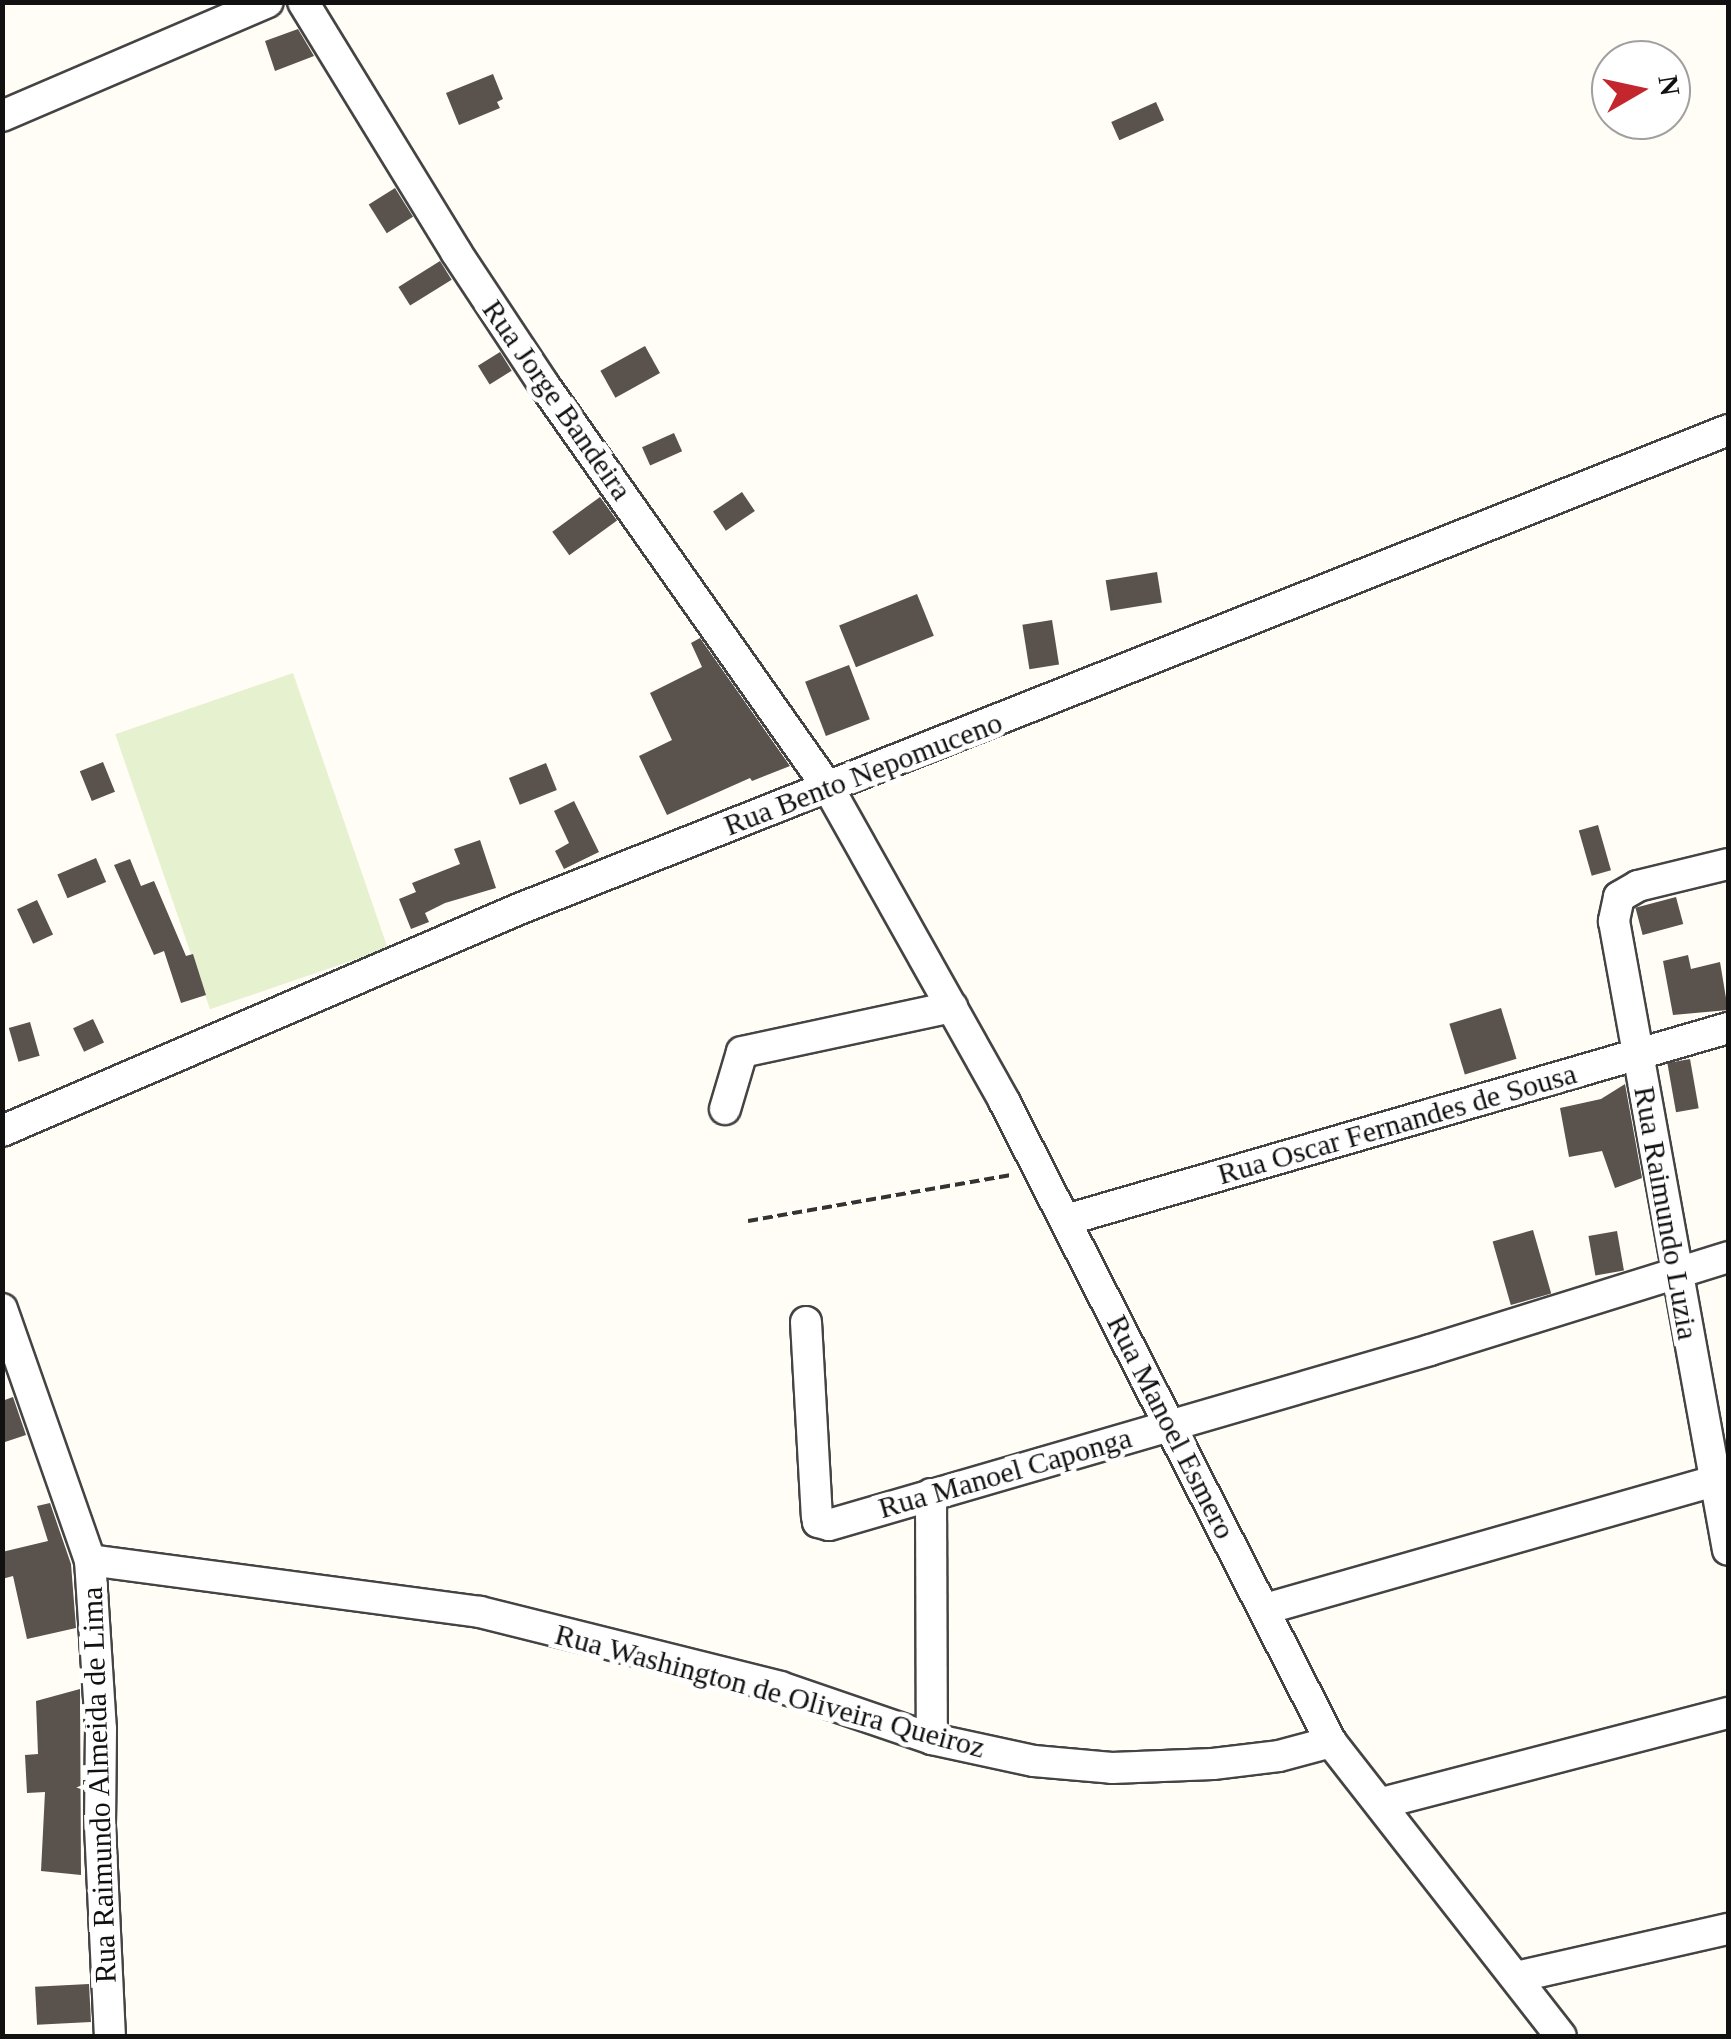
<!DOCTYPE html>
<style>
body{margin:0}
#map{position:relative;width:1731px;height:2039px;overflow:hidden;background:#fffdf5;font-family:Georgia,serif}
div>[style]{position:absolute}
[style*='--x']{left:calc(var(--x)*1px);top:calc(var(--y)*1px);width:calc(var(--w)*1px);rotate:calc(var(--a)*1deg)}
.pitch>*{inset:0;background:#e6f2cf;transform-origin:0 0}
.building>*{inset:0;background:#5a524d;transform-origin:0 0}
.path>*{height:4px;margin-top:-2px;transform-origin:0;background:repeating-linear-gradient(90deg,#333 0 10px,transparent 0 15px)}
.roads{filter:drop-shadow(2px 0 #444) drop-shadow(-2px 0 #444) drop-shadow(0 2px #444) drop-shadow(0 -2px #444)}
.minor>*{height:30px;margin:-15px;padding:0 15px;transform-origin:15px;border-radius:15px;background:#fff}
span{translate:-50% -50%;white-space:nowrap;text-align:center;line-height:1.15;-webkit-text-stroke:10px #fff;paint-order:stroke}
.street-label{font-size:30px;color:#111}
.frame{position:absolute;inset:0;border:5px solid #111;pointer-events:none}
.north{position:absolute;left:1591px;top:40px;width:100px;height:100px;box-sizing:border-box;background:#fff;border:2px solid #a0a0a0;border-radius:50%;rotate:81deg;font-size:28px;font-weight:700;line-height:40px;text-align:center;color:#111}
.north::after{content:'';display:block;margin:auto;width:35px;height:45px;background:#c4262e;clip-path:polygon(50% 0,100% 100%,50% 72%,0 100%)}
</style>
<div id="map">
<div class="pitch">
<i style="left:293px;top:673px;width:291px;height:188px;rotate:71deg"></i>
</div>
<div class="building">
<i style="clip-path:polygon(298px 29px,314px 56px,275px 71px,265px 41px)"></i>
<i style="clip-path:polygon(493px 74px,503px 99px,497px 102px,500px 108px,459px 125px,446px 93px)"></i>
<i style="left:1156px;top:102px;width:20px;height:49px;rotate:66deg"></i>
<i style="left:395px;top:188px;width:34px;height:31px;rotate:58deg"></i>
<i style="left:440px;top:261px;width:22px;height:49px;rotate:58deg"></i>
<i style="left:645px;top:346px;width:31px;height:51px;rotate:61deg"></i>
<i style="left:500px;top:352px;width:22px;height:26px;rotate:58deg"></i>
<i style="left:674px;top:433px;width:20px;height:35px;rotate:66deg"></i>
<i style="left:742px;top:492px;width:23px;height:35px;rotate:56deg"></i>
<i style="left:600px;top:497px;width:29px;height:59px;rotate:54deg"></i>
<i style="left:1157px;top:572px;width:31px;height:52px;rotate:81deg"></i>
<i style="left:917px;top:594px;width:45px;height:84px;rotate:68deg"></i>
<i style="left:1052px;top:620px;width:45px;height:30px;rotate:81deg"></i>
<i style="clip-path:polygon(700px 638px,790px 766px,752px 781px,750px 778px,667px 815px,639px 756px,672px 740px,650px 693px,702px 667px,691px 643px)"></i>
<i style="left:849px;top:665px;width:58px;height:47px;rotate:69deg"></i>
<i style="left:103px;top:762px;width:32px;height:25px;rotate:68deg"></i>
<i style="left:546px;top:763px;width:29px;height:40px;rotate:68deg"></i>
<i style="clip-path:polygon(574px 801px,599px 852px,564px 869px,555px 851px,569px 843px,554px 811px)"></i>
<i style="left:1598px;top:825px;width:47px;height:20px;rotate:74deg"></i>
<i style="clip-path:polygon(480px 840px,496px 888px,445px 903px,425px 913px,429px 922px,411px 929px,399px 899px,416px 892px,412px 883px,460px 864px,454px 849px)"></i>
<i style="left:96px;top:858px;width:26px;height:42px;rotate:67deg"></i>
<i style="clip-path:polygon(130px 859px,141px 886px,154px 881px,186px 956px,193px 954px,206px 995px,181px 1003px,164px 951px,154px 955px,114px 865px)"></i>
<i style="left:1676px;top:897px;width:28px;height:42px;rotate:75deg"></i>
<i style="left:37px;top:900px;width:38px;height:22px;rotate:65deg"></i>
<i style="clip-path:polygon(1688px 955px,1691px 969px,1720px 962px,1728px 1010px,1673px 1015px,1663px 961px)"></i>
<i style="left:1501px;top:1008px;width:53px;height:54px;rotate:73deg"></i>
<i style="left:93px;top:1019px;width:26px;height:22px;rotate:65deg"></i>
<i style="left:30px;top:1022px;width:35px;height:22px;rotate:74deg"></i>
<i style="left:1690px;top:1059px;width:50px;height:23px;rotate:80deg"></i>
<i style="clip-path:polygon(1625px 1084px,1642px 1178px,1615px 1188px,1602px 1151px,1569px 1157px,1560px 1108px,1601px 1099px)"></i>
<i style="left:1533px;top:1230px;width:66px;height:42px;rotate:74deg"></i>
<i style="left:1617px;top:1231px;width:40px;height:29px;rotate:80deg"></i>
<i style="clip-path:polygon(13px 1397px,26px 1435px,2px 1443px,2px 1401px)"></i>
<i style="clip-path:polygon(50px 1503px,71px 1564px,76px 1628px,27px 1639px,13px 1576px,2px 1579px,2px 1552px,48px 1541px,37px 1506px)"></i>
<i style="clip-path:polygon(80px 1689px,81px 1875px,41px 1871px,45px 1792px,27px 1793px,25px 1755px,38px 1754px,36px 1701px)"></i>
<i style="left:89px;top:1984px;width:38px;height:54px;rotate:87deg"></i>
</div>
<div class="path">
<i style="--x:748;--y:1221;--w:267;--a:-9.9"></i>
</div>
<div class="roads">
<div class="minor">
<i style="--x:303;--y:2;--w:293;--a:58.5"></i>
<i style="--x:456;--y:252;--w:159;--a:56.5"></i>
<i style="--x:544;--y:385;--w:492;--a:54.8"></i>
<i style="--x:828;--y:787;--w:360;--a:60.7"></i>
<i style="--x:1004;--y:1101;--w:720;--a:62.97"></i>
<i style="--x:1331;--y:1742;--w:373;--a:52"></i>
<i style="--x:2;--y:116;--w:289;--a:-23.2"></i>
<i style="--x:1728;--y:864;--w:93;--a:166.3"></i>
<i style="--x:1638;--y:886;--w:22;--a:150"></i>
<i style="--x:1619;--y:897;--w:25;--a:102"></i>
<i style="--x:1614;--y:921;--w:639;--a:79.73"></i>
<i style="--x:725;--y:1109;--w:59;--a:-73.4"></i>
<i style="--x:742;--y:1052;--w:215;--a:-12.1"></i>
<i style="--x:2;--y:1131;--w:563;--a:-23.24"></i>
<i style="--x:519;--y:909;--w:1300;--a:-21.61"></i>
<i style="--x:1066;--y:1220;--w:689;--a:-16.17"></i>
<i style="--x:2;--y:1309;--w:266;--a:70.7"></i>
<i style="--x:90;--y:1560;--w:169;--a:86.3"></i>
<i style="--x:101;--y:1729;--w:97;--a:90.6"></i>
<i style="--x:100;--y:1826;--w:210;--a:87.3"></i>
<i style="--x:806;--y:1322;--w:194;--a:86.8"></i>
<i style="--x:817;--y:1516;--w:6;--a:81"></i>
<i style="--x:818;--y:1522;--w:11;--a:15"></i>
<i style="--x:829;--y:1525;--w:626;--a:-16.23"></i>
<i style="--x:1430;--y:1350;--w:312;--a:-17.3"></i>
<i style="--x:931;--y:1494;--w:245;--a:89.8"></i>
<i style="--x:90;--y:1560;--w:393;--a:7.6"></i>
<i style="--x:480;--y:1612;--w:309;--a:14"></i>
<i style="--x:780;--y:1687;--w:161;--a:18.9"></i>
<i style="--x:932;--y:1739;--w:104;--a:12.2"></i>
<i style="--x:1034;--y:1761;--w:78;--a:5.1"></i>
<i style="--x:1112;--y:1768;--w:101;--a:-2.3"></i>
<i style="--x:1213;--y:1764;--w:66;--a:-6.9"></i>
<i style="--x:1279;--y:1756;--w:54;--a:-15.1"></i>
<i style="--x:1265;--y:1609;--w:481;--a:-15.9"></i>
<i style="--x:1382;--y:1803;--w:358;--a:-14.6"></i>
<i style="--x:1516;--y:1977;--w:217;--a:-12.8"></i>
</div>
</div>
<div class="street-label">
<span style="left:557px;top:400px;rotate:55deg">Rua Jorge Bandeira</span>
<span style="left:863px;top:774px;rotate:-21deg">Rua Bento Nepomuceno</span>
<span style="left:1397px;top:1124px;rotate:-16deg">Rua Oscar Fernandes de Sousa</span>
<span style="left:1666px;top:1213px;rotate:80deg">Rua Raimundo Luzia</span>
<span style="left:1171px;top:1427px;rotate:63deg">Rua Manoel Esmero</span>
<span style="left:1005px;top:1473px;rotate:-16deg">Rua Manoel Caponga</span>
<span style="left:770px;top:1691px;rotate:15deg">Rua Washington de Oliveira Queiroz</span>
<span style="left:99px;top:1785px;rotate:-92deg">Rua Raimundo Almeida de Lima</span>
</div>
<div class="frame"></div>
<div class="north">N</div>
</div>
